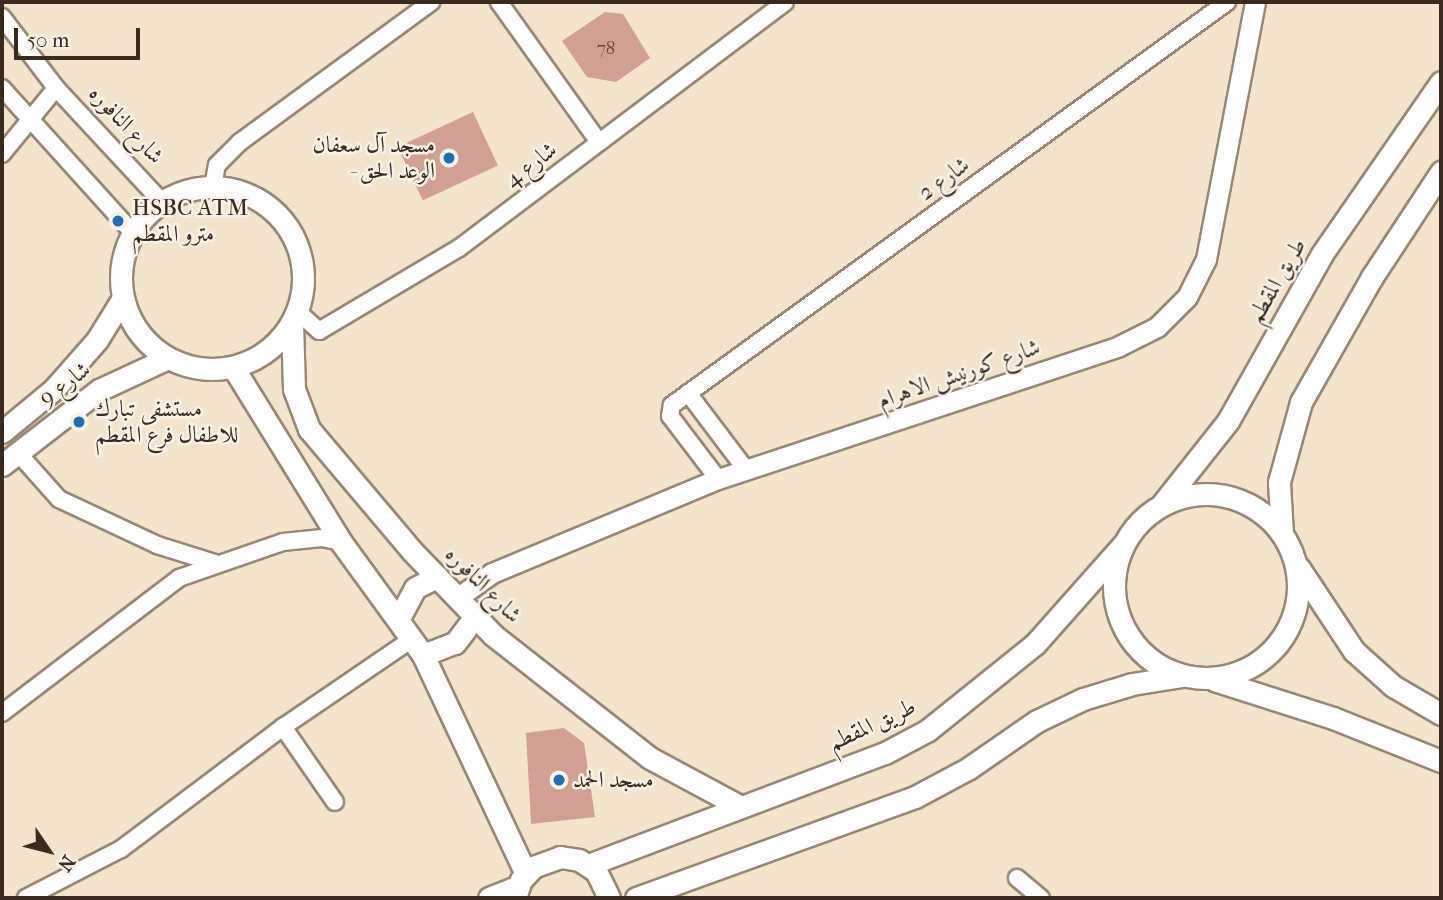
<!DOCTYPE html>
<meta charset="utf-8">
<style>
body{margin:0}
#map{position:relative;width:1443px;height:900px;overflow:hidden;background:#f3e4cb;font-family:"IM FELL French Canon",Amiri,serif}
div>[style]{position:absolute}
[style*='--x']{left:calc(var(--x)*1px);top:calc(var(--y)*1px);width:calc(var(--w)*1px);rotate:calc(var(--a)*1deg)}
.building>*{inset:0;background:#d1a093;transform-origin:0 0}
.roads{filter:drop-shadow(2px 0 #978774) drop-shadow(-2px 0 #978774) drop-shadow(0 2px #978774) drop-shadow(0 -2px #978774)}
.minor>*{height:16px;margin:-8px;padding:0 8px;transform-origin:8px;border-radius:8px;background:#fff}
.tertiary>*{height:19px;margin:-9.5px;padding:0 9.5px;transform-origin:9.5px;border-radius:9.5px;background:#fff}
.secondary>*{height:21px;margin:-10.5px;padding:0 10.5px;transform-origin:10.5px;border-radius:10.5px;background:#fff}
.secondary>.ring{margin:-10.5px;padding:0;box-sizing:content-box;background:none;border:21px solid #fff;border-radius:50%}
.dots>*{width:19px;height:19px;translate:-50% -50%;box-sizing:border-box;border:4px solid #f7f3e8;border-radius:50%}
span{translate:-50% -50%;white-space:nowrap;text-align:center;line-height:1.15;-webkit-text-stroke:5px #f7f3e8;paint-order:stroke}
.number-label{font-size:19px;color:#60483b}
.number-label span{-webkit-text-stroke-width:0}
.street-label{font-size:23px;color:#3b2a1e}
.poi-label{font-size:23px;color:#3b2a1e}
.right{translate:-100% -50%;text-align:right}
.left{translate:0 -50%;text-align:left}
.frame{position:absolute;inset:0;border:4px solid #3b2a1e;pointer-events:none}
.north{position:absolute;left:14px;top:816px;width:70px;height:70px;-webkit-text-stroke:5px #f7f3e8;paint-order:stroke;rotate:125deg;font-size:19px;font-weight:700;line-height:28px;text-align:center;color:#3b2a1e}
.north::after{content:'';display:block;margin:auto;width:24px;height:32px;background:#3b2a1e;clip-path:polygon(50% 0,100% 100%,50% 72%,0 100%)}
.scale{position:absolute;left:14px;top:28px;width:126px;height:32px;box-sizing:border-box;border:4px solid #3b2a1e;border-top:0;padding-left:9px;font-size:21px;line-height:24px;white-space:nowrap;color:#3b2a1e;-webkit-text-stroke:5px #f7f3e8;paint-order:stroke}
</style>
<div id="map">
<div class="building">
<i style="clip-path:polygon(605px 12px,623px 14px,650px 58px,616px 82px,587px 77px,562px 41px)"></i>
<i style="left:473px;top:112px;width:59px;height:83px;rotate:65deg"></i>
<i style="clip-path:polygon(564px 728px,584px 743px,595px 817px,531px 824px,526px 733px)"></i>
</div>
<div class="roads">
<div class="minor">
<i style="--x:499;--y:2;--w:172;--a:54.5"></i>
<i style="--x:2;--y:17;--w:89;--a:52.7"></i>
<i style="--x:56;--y:88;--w:156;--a:47.1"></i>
<i style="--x:2;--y:88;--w:195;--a:47.9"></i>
<i style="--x:2;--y:154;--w:85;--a:-50.7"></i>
<i style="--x:213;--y:187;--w:22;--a:-80"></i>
<i style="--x:217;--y:165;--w:33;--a:-45"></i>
<i style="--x:240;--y:142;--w:237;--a:-36.2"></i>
<i style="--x:297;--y:311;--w:30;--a:42"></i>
<i style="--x:319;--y:331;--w:163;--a:-30.7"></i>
<i style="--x:459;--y:248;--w:408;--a:-37"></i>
<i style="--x:688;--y:393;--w:98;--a:52.9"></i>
<i style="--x:18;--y:453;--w:62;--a:48.3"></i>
<i style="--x:59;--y:499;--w:108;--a:25.1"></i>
<i style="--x:157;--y:545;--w:61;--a:17.2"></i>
<i style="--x:718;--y:479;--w:79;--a:-127.3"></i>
<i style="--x:670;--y:416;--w:11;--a:-80"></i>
<i style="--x:672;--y:405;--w:686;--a:-35.98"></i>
<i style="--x:2;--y:713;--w:223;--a:-37.3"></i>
<i style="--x:179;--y:578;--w:110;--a:-19.1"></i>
<i style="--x:283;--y:542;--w:39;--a:-6"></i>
<i style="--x:322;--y:538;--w:19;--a:12"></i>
<i style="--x:283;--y:727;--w:91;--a:55.3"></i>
<i style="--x:1017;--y:878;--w:31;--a:40"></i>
<i style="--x:26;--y:898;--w:107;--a:-27.3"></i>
<i style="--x:121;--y:849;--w:203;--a:-37"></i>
<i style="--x:283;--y:727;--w:156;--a:-34.3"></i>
</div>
<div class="tertiary">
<i style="--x:457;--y:598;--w:43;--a:-35.5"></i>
<i style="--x:492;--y:573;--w:245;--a:-22.6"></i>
<i style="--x:718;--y:479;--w:422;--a:-18.3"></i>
<i style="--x:1119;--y:346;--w:42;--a:-26.6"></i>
<i style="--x:1157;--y:327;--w:42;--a:-45"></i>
<i style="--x:1187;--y:297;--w:42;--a:-63.4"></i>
<i style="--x:1206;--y:259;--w:262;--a:-79.2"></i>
</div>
<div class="secondary">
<i class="ring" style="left:121px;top:187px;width:161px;height:161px"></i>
<i style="--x:292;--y:322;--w:67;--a:88.3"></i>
<i style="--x:294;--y:389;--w:43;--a:69.4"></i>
<i style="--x:309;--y:429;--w:160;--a:49.8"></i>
<i style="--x:412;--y:551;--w:117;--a:46"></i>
<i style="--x:493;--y:635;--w:199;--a:38.1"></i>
<i style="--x:650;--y:758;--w:103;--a:28.3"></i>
<i style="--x:233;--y:367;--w:206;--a:58.3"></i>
<i style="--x:341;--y:542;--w:140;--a:54"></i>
<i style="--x:423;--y:655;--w:242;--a:64.8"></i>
<i style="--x:2;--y:432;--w:67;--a:-39.6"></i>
<i style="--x:54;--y:389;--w:65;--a:-48.7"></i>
<i style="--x:97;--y:340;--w:49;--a:-58.2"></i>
<i style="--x:2;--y:465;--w:123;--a:-37.7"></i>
<i style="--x:99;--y:390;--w:76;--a:-24.9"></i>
<i class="ring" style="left:1114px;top:494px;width:163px;height:163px"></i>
<i style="--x:1163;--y:503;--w:105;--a:-51.6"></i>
<i style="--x:1228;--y:421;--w:192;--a:-60.6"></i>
<i style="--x:1322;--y:254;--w:209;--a:-55.3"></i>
<i style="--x:1282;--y:533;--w:51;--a:-93.4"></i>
<i style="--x:1279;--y:482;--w:83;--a:-74.6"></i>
<i style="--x:1301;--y:402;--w:144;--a:-60.4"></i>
<i style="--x:1372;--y:277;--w:126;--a:-56.7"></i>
<i style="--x:1299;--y:568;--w:100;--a:56.5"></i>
<i style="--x:1354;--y:651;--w:52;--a:41.9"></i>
<i style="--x:1393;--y:686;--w:56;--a:30.3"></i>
<i style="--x:398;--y:620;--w:36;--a:-62"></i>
<i style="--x:415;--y:588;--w:25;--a:-27"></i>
<i style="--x:423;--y:655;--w:34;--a:-21"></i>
<i style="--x:455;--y:643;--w:34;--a:-53"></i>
<i style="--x:1214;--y:680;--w:125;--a:17.7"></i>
<i style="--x:1333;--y:718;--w:116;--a:21.7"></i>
<i style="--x:588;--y:865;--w:317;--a:-20.7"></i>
<i style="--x:885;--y:753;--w:49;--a:-28.1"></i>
<i style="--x:928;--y:730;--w:137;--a:-38.8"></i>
<i style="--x:1035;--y:644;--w:132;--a:-48.4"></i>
<i style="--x:489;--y:898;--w:31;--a:-22"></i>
<i style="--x:515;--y:898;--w:19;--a:-72"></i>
<i style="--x:521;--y:880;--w:18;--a:-47"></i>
<i style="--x:533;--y:867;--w:29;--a:-20"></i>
<i style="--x:560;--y:857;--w:19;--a:9"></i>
<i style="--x:579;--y:860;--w:20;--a:33"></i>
<i style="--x:596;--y:871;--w:30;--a:64"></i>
<i style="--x:636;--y:898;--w:297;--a:-19.9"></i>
<i style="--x:915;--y:797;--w:61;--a:-28.2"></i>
<i style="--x:969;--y:768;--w:83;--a:-34.7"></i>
<i style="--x:1037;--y:721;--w:51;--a:-25.6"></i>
<i style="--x:1083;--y:699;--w:51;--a:-17"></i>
<i style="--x:1132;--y:684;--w:51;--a:-9.1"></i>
</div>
</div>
<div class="dots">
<i style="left:449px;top:158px;background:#1f6fb2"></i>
<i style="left:118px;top:221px;background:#1f6fb2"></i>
<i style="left:79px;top:422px;background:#1f6fb2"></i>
<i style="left:559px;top:780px;background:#1f6fb2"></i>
</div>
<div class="number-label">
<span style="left:606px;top:49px">78</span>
</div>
<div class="street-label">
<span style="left:126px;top:125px;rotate:47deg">شارع النافوره</span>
<span style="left:531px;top:165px;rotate:-38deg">شارع 4</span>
<span style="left:944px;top:179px;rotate:-36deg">شارع 2</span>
<span style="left:1277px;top:281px;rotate:-60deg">طريق المقطم</span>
<span style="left:959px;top:374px;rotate:-19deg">شارع كورنيش الاهرام</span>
<span style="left:65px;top:384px;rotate:-37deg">شارع 9</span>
<span style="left:483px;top:585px;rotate:45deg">شارع النافوره</span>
<span style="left:872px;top:725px;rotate:-25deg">طريق المقطم</span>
</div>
<div class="poi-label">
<span class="right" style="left:435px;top:158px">مسجد آل سعفان<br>- الوعد الحق</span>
<span class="left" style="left:132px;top:221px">HSBC ATM<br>مترو المقطم</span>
<span class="left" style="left:95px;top:422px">مستشفى تبارك<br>للاطفال فرع المقطم</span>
<span class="left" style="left:573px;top:780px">مسجد الحمد</span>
</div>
<div class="frame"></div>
<div class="north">N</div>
<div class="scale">50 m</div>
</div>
